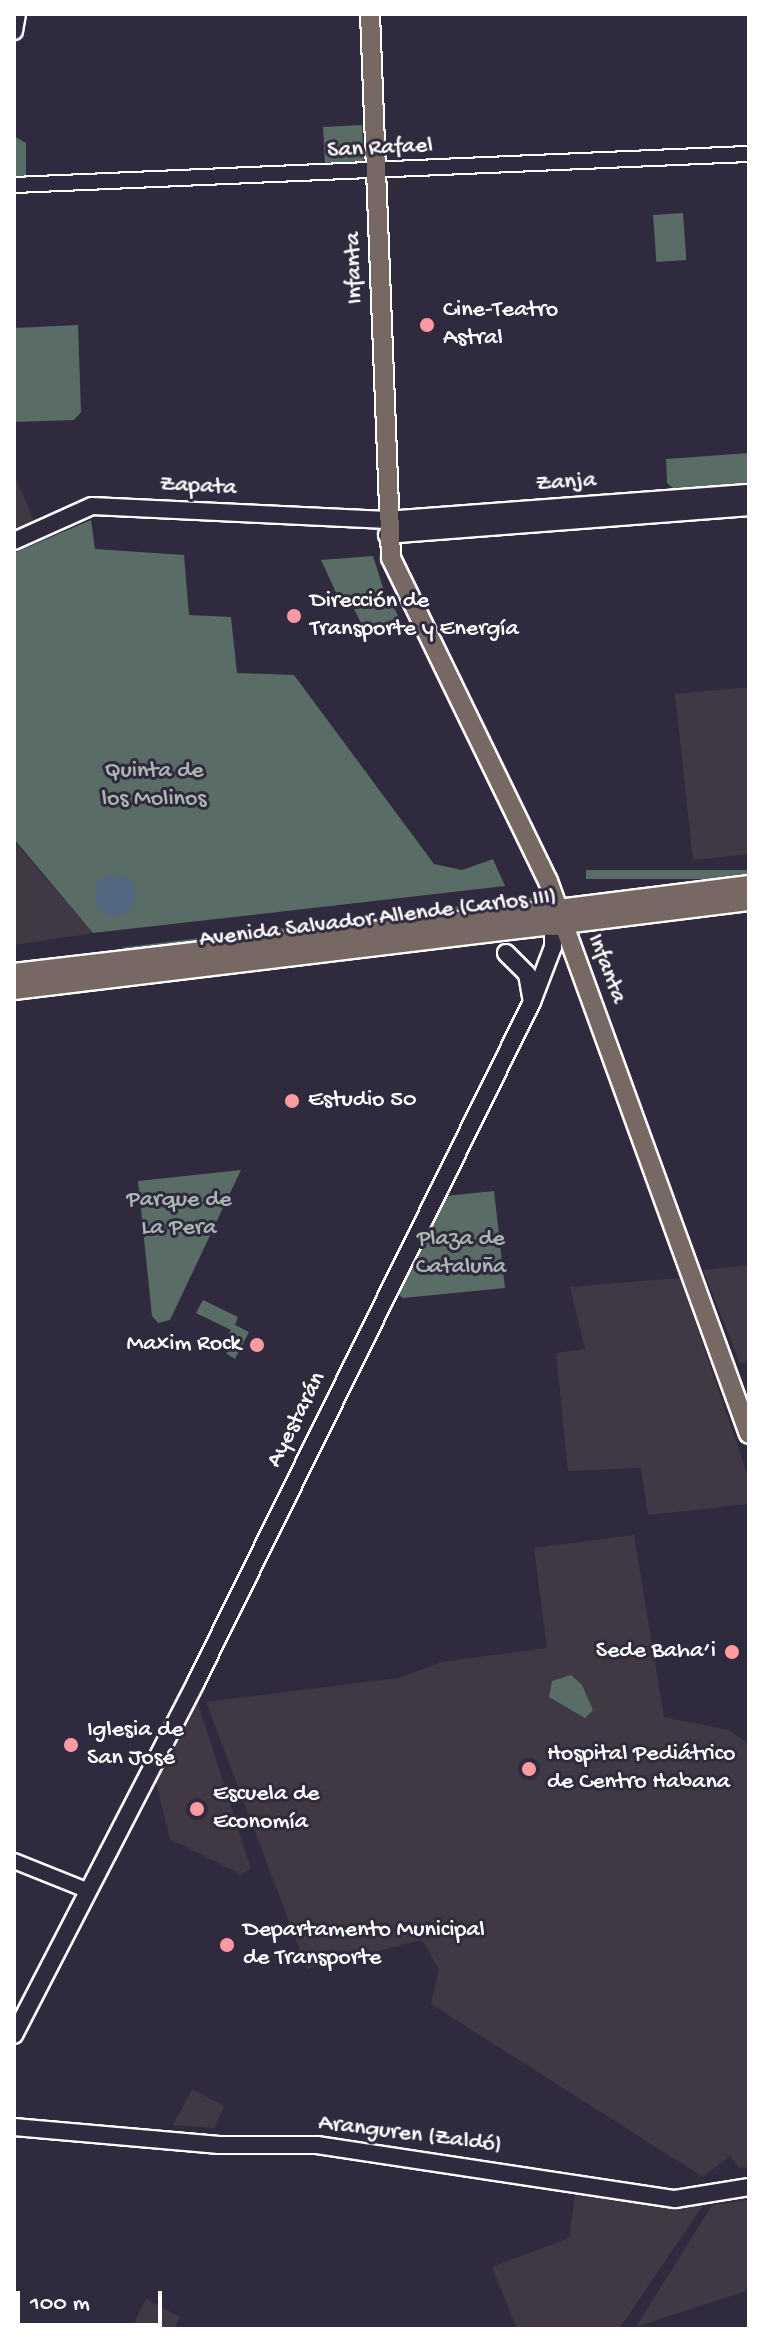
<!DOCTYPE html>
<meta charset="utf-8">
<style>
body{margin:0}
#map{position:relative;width:763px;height:2343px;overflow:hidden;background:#2f2a3d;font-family:"Gochi Hand",sans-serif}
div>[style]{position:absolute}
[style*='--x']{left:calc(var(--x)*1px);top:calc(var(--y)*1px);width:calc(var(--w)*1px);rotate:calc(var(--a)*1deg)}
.built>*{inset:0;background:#413845}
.green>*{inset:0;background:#596c66;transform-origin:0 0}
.water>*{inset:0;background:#556881}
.round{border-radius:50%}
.roads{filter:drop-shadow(2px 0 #fff) drop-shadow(-2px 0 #fff) drop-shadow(0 2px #fff) drop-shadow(0 -2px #fff)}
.tertiary>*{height:14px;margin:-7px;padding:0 7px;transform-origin:7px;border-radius:7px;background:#2f2a3d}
.secondary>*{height:16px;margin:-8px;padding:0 8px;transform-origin:8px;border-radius:8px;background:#2f2a3d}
.primary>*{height:18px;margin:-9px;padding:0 9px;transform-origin:9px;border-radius:9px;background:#776864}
.trunk>*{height:20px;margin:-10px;padding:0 10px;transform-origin:10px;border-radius:10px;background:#776864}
.dots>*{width:22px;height:22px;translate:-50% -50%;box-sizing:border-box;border:4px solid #2f2a3d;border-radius:50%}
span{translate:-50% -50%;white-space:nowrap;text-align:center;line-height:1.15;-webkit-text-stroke:6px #2f2a3d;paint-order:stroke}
.street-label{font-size:24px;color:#fff}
.poi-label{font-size:24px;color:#fff}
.left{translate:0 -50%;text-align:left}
.right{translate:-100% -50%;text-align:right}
.park-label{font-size:24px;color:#acb6b2}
.frame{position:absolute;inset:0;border:16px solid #fff;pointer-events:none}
.scale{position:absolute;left:16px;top:2291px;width:146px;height:36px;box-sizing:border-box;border:4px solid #fff;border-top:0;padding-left:10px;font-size:24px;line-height:28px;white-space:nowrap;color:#fff;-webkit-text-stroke:6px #2f2a3d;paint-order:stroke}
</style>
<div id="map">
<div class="built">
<i style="clip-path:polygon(14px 474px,35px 523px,14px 535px)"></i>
<i style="clip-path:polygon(749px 687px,749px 854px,693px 860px,675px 694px)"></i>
<i style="clip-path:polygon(14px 841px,93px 933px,14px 945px)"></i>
<i style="clip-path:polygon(749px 1265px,749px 1362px,740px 1363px,703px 1270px)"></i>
<i style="clip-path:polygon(680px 1278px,749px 1479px,749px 1504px,648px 1515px,641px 1468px,568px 1471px,556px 1353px,585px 1349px,570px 1287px)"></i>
<i style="clip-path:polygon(634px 1535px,664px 1717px,728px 1730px,749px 1744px,749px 2167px,739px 2168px,730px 2156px,703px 2177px,431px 2004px,439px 1969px,422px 1940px,307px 1969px,206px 1702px,398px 1678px,442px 1662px,547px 1648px,534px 1548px)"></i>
<i style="clip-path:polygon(196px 1697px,251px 1869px,240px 1874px,170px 1839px,155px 1779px)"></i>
<i style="clip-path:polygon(192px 2089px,224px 2106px,215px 2128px,173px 2125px)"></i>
<i style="clip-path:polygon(576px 2189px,678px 2205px,704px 2204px,619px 2329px,517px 2329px,492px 2267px,569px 2238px)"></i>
<i style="clip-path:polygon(749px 2200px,749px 2290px,636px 2327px,712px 2205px)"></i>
<i style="clip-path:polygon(146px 2299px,180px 2317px,174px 2329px,131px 2329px)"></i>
</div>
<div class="green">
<i style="left:362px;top:125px;width:41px;height:39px;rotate:87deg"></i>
<i style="clip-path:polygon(14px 136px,26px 143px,26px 177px,14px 178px)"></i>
<i style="left:683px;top:213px;width:47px;height:30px;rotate:86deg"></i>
<i style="clip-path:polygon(78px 325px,81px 412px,74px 420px,14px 422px,14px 328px)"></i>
<i style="clip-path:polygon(749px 453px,749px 490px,679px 493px,667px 483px,666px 459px)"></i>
<i style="clip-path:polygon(91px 520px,95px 549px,184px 555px,189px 615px,231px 617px,237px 673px,294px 675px,434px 864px,462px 870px,493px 859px,505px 886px,93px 933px,14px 839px,14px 553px)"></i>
<i style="clip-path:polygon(373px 556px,385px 594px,339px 599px,321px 560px)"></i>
<i style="clip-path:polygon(392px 603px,402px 625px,368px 638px,354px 609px)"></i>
<i style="left:749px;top:870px;width:9px;height:163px;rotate:90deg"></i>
<i style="left:534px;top:897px;width:8px;height:415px;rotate:83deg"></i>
<i style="clip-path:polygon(241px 1170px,170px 1320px,158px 1323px,152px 1316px,138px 1181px)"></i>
<i style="clip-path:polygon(494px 1191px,505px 1288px,403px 1298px,398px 1294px,446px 1196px)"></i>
<i style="clip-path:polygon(203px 1300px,238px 1317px,235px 1325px,249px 1332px,235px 1359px,227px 1354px,224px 1344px,231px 1330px,196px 1313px)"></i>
<i style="clip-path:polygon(571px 1675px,582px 1685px,593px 1710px,585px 1718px,549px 1697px,552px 1681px)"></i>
</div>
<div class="water">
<i class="round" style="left:94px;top:874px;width:42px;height:42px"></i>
</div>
<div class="roads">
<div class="tertiary">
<i style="--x:14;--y:185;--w:736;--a:-2.42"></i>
<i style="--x:14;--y:1861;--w:78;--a:21.9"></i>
</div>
<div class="secondary">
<i style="--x:14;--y:31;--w:17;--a:-80"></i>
<i style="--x:387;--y:535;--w:363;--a:-4.4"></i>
<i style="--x:14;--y:541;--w:85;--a:-24.2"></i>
<i style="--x:92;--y:506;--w:295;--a:2.7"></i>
<i style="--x:387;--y:520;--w:363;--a:-4.3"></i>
<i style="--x:506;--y:953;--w:30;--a:45"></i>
<i style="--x:527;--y:974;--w:27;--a:80"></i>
<i style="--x:14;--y:2035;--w:397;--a:-62.7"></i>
<i style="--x:196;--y:1682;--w:758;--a:-63.71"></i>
<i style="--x:532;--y:1002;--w:59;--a:-69.1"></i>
<i style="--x:553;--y:947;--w:32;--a:-90"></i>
<i style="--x:14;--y:2127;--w:206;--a:5"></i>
<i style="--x:219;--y:2145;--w:98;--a:0"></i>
<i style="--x:317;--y:2145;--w:362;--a:8.6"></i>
<i style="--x:675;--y:2199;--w:75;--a:-9.2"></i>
</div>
<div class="primary">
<i style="--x:370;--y:14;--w:544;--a:87.79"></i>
<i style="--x:391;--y:558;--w:359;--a:64.1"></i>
<i style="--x:548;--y:881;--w:588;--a:70.03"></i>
<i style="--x:558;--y:909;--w:193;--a:-7.2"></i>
<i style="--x:564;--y:924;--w:186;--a:-7.1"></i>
<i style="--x:14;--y:973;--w:542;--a:-6.68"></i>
<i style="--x:14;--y:990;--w:543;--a:-6.88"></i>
</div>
<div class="trunk">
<i style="--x:552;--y:910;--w:6;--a:-9"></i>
<i style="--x:553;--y:925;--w:11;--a:-5"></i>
</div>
</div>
<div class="dots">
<i style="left:427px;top:325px;background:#ff9aa2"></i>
<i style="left:294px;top:616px;background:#ff9aa2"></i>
<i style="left:292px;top:1101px;background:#ff9aa2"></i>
<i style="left:257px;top:1345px;background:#ff9aa2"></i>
<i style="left:732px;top:1652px;background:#ff9aa2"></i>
<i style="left:71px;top:1745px;background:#ff9aa2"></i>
<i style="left:529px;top:1769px;background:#ff9aa2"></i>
<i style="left:197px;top:1809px;background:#ff9aa2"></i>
<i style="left:227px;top:1945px;background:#ff9aa2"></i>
</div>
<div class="street-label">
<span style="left:380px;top:149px;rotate:-3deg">San Rafael</span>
<span style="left:355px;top:268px;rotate:-92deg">Infanta</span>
<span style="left:566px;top:483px;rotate:-4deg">Zanja</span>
<span style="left:198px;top:487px;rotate:3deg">Zapata</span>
<span style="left:378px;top:919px;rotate:-7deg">Avenida Salvador Allende (Carlos III)</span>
<span style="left:606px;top:969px;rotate:69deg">Infanta</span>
<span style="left:297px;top:1420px;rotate:-63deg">Ayestarán</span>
<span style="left:410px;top:2135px;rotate:7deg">Aranguren (Zaldó)</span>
</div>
<div class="poi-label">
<span class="left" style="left:443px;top:325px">Cine-Teatro<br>Astral</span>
<span class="left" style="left:310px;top:616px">Dirección de<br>Transporte y Energía</span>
<span class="left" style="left:308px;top:1101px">Estudio 50</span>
<span class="right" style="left:241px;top:1345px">Maxim Rock</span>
<span class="right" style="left:716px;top:1652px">Sede Baha’i</span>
<span class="left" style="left:87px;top:1745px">Iglesia de<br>San José</span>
<span class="left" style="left:547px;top:1769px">Hospital Pediátrico<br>de Centro Habana</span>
<span class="left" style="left:213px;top:1809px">Escuela de<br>Economía</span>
<span class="left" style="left:243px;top:1945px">Departamento Municipal<br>de Transporte</span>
</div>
<div class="park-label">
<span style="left:154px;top:786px">Quinta de<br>los Molinos</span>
<span style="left:179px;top:1215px">Parque de<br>La Pera</span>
<span style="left:461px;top:1254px">Plaza de<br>Cataluña</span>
</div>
<div class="frame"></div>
<div class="scale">100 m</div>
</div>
